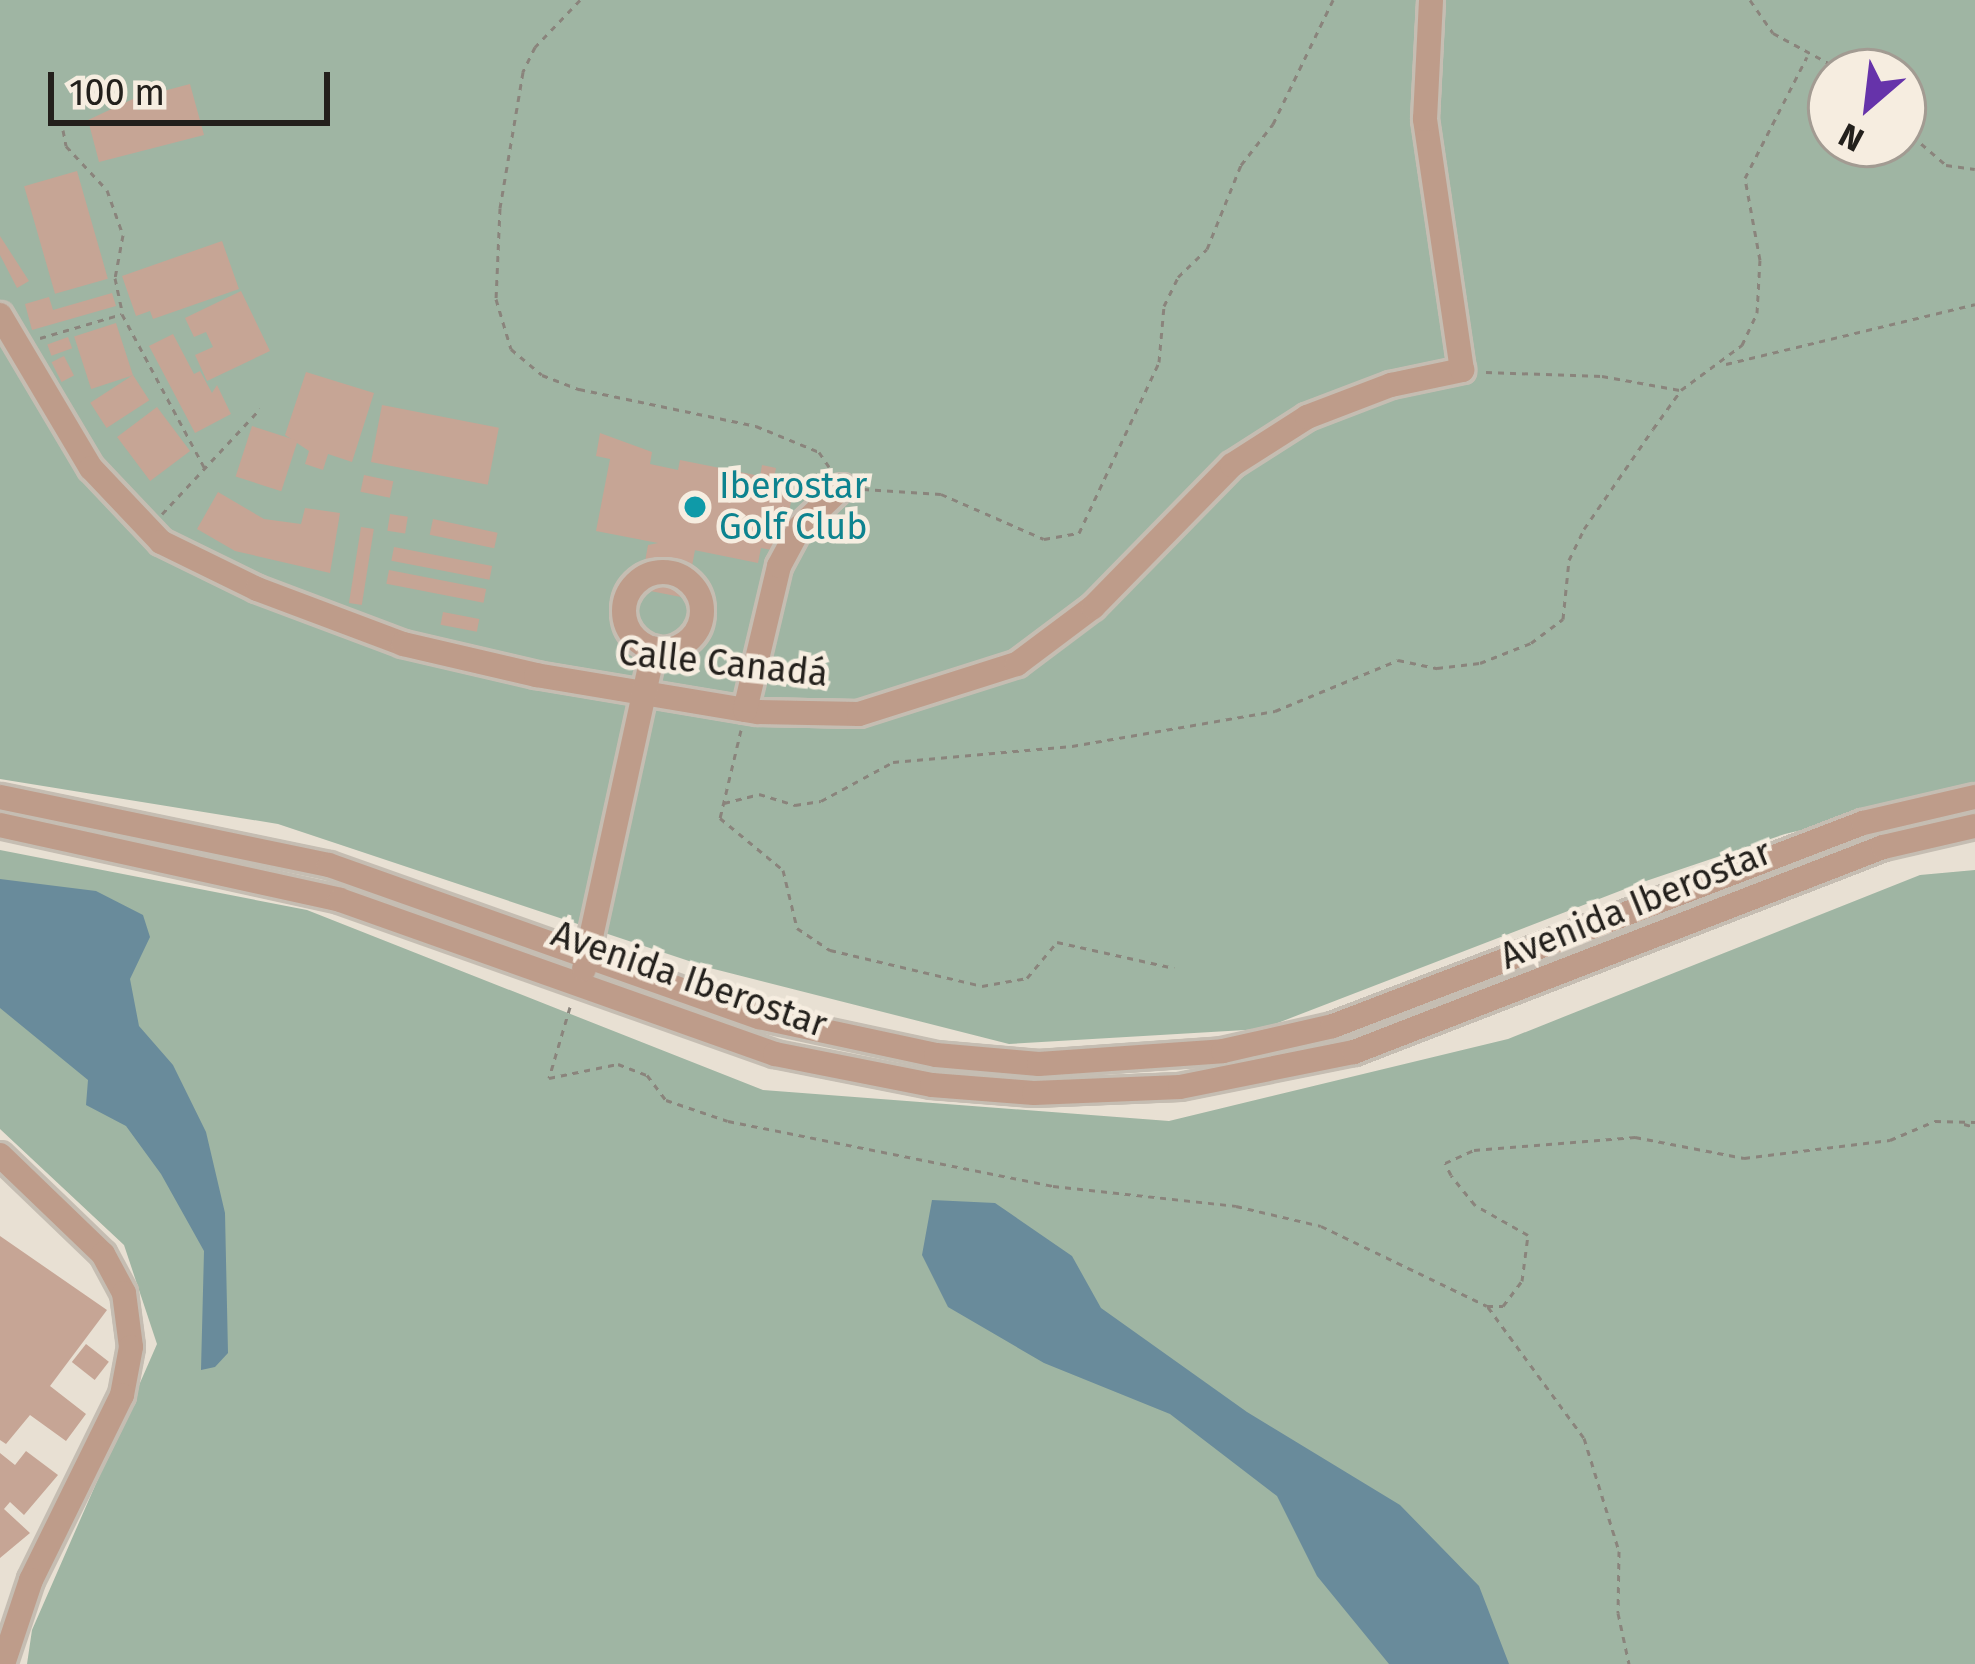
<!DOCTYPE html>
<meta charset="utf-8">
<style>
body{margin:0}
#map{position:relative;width:1975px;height:1664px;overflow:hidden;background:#e8e0d3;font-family:"Fira Sans",sans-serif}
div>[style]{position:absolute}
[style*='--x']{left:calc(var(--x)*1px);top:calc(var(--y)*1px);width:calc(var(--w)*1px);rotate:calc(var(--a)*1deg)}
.green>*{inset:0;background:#9fb5a3}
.water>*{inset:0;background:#698b9b}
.building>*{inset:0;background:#c6a595;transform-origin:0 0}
.path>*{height:3px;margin-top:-1.5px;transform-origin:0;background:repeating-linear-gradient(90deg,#8a847c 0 6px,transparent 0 12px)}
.roads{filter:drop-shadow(3px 0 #c5bdb2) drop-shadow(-3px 0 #c5bdb2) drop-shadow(0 3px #c5bdb2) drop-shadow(0 -3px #c5bdb2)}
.minor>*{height:24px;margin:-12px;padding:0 12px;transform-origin:12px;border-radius:12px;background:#be9c8a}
.minor>.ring{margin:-12px;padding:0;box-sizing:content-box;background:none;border:24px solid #be9c8a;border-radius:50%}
.dots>*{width:33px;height:33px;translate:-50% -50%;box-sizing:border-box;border:6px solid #f6ede0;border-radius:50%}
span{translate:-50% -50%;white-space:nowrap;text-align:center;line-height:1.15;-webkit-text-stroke:9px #f6ede0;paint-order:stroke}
.culture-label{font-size:36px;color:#0d838f}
.left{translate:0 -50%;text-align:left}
.street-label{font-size:36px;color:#23201c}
.north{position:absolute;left:1807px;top:48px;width:120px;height:120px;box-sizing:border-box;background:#f6ede0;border:3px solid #a29b92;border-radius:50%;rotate:208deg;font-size:33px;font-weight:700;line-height:48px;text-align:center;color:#23201c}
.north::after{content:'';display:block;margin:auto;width:42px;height:54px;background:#63a;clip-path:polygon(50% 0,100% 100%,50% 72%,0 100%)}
.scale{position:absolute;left:48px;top:72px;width:282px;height:54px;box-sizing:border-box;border:6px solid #23201c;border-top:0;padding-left:15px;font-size:36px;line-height:42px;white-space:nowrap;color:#23201c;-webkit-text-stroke:9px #f6ede0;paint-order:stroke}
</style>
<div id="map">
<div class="green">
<i style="clip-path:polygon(evenodd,0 0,1975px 0,1975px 788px,1785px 834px,1643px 882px,1262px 1029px,1009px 1044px,710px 968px,278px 824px,0 779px,0 0,1831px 72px,1903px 72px,1903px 144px,1831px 144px,1831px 72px)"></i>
<i style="clip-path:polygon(0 850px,307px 910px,763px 1090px,1169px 1121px,1508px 1039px,1920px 875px,1975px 870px,1975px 1664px,27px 1664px,32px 1630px,157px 1344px,124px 1245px,0 1129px)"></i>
</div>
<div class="water">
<i style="clip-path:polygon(0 879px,96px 891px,143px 915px,150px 937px,130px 979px,139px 1026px,173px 1065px,206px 1132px,225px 1213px,228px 1353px,215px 1367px,201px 1370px,204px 1251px,161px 1174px,126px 1126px,86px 1105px,88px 1080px,0 1008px)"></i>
<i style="clip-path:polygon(932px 1200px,995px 1203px,1072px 1256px,1101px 1308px,1247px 1412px,1400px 1505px,1479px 1586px,1509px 1664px,1389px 1664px,1317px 1576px,1277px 1496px,1170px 1414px,1044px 1363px,948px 1307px,922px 1255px)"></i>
</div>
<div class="building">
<i style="clip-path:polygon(190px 84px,204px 135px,99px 162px,88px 120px,135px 98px,138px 110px,155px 106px,152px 94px)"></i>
<i style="left:77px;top:171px;width:112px;height:55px;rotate:74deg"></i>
<i style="clip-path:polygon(0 236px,29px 281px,17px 288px,0 255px)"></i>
<i style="clip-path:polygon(222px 241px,239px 289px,153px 319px,150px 311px,136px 316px,122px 276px)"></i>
<i style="clip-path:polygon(241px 291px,270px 351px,207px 381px,195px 355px,213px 347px,206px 332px,194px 337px,185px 318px)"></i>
<i style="clip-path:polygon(112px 293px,116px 306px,32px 330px,25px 304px,49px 297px,53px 310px)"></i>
<i style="left:116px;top:323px;width:55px;height:44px;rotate:72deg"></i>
<i style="clip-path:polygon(173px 334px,194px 374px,200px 371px,212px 393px,217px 385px,231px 414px,195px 433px,149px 346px)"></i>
<i style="left:68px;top:337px;width:12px;height:22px;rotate:70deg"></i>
<i style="left:64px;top:356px;width:22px;height:14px;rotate:63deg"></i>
<i style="clip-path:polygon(306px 372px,374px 393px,352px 462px,328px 454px,323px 470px,305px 464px,309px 451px,285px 435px)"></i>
<i style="left:133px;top:375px;width:30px;height:51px;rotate:57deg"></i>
<i style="left:382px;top:405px;width:119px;height:58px;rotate:11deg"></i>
<i style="left:157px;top:407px;width:55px;height:50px;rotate:53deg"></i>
<i style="left:252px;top:426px;width:48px;height:53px;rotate:18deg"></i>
<i style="clip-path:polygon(600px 433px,652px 452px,650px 464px,678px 470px,680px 460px,760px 476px,762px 465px,776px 468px,771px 492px,792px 496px,787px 524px,762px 519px,759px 534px,780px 538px,777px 551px,761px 548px,758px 563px,689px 549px,695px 550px,686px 598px,640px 589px,648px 545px,658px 543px,596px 531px,610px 459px,596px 456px)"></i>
<i style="left:364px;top:475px;width:30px;height:17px;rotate:12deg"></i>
<i style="clip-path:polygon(218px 492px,264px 519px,301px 524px,305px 508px,340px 513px,330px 573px,235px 551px,197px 529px)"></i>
<i style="left:390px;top:514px;width:18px;height:17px;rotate:9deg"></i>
<i style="left:433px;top:519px;width:66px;height:16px;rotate:12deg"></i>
<i style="left:361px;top:527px;width:13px;height:77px;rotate:9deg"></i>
<i style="left:394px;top:547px;width:100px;height:14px;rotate:11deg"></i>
<i style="left:389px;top:570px;width:99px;height:14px;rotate:11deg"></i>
<i style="left:443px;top:612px;width:37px;height:13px;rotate:11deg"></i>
<i style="clip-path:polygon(0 1236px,107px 1310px,50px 1386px,86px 1414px,66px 1441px,30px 1415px,6px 1444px,0 1440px)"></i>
<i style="left:86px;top:1344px;width:29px;height:23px;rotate:38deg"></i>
<i style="clip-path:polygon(26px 1451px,58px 1475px,24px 1515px,10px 1502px,4px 1509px,30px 1533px,0 1558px,0 1453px,15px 1465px)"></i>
</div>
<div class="path">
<i style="--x:580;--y:0;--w:65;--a:133.8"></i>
<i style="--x:535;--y:47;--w:28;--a:116"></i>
<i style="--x:523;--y:72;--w:138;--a:99.6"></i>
<i style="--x:500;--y:208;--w:91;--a:92.5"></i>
<i style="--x:496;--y:299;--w:52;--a:73.3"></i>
<i style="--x:511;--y:349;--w:40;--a:40"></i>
<i style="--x:542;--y:375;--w:40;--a:21"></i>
<i style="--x:579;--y:389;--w:181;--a:11.8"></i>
<i style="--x:756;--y:426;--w:68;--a:22.4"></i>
<i style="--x:819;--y:452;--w:18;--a:56"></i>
<i style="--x:1750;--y:0;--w:40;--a:55.1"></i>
<i style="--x:1773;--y:33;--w:82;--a:28.4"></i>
<i style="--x:1903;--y:128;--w:57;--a:40.7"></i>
<i style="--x:1946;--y:165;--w:29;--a:8"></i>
<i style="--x:63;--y:130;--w:16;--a:79"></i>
<i style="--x:66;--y:146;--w:60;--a:47"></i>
<i style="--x:107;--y:190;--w:48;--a:70.4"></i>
<i style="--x:123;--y:235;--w:44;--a:100.5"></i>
<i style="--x:115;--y:278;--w:35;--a:78"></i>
<i style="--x:40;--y:338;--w:85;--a:-16.3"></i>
<i style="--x:122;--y:314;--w:176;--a:61.8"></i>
<i style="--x:1726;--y:364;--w:256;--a:-13.5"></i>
<i style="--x:1486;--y:372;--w:116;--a:2"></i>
<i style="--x:1602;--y:376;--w:79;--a:10.2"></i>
<i style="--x:863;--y:489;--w:78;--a:3.7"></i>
<i style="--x:941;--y:494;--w:112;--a:23.6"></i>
<i style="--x:1044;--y:539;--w:36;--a:-10"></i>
<i style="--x:1079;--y:533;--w:189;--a:-64.9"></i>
<i style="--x:1159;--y:362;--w:56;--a:-84.9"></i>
<i style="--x:1164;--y:306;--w:32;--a:-64"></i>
<i style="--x:1178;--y:277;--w:40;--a:-44"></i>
<i style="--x:1207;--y:249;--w:91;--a:-68"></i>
<i style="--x:1241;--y:165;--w:52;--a:-52"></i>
<i style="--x:1273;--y:124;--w:138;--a:-64.2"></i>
<i style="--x:162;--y:514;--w:144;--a:-47"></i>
<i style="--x:741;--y:730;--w:90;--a:103.4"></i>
<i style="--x:720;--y:818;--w:82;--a:39.5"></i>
<i style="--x:783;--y:870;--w:60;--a:76.4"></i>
<i style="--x:797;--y:928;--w:40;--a:34"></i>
<i style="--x:830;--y:950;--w:156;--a:13.3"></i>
<i style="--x:982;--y:986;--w:46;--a:-10.1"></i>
<i style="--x:1027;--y:978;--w:47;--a:-50.2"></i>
<i style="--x:1057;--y:942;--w:120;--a:12.5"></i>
<i style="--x:724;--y:803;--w:36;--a:-14"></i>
<i style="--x:759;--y:794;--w:38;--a:17"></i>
<i style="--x:795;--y:805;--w:26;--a:-9"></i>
<i style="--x:821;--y:801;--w:82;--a:-28.4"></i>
<i style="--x:893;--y:762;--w:180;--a:-5.1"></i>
<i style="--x:1072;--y:746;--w:206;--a:-9.8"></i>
<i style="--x:1275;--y:711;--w:133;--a:-22.5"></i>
<i style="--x:1398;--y:660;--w:40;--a:12"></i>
<i style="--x:1437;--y:668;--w:43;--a:-6.6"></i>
<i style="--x:1480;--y:663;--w:55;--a:-21.4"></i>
<i style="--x:1531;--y:643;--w:40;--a:-37"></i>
<i style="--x:1563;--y:619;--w:59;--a:-84.2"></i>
<i style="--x:1569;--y:560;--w:34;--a:-64"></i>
<i style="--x:1584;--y:529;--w:121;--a:-55.4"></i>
<i style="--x:1653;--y:429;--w:48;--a:-54.3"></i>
<i style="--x:1681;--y:390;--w:76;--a:-36.4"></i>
<i style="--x:1742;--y:345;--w:35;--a:-65"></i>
<i style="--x:1757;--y:313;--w:53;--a:-86.8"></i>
<i style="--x:1760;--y:260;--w:83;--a:-100.4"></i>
<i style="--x:1745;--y:178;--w:136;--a:-62.9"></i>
<i style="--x:570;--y:1007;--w:74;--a:106.5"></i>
<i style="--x:549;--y:1078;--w:70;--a:-11.5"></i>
<i style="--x:618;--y:1064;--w:31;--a:21"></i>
<i style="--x:647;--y:1075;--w:31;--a:53"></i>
<i style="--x:666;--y:1100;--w:65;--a:18.7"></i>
<i style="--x:728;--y:1121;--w:331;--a:11.3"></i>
<i style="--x:1053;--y:1186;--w:184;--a:6.2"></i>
<i style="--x:1236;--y:1206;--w:87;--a:13.2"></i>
<i style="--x:1321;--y:1226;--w:184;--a:25.7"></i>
<i style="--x:1487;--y:1306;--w:16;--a:0"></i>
<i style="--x:1503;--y:1306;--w:31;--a:-53"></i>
<i style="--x:1522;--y:1281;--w:46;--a:-82.6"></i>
<i style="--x:1528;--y:1235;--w:61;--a:-150.5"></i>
<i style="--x:1475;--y:1205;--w:38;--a:-129"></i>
<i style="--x:1451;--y:1175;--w:13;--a:-117"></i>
<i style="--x:1445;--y:1163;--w:32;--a:-24"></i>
<i style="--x:1474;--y:1150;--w:162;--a:-4.6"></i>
<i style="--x:1635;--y:1137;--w:111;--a:10.9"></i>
<i style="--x:1744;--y:1158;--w:147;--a:-7"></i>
<i style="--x:1890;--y:1140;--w:49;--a:-22.9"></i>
<i style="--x:1935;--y:1121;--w:40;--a:1.4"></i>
<i style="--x:1964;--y:1124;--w:11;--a:15"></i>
<i style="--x:1488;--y:1307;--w:162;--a:53.8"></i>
<i style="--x:1584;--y:1438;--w:118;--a:72.8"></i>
<i style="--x:1619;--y:1551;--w:62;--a:90.9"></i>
<i style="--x:1618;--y:1613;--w:52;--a:77.8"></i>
</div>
<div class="roads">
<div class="minor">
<i style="--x:0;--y:315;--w:178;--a:59.3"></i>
<i style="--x:91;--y:468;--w:102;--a:46.6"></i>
<i style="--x:161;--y:542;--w:107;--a:26.1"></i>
<i style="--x:257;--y:589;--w:156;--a:20.6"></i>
<i style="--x:403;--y:644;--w:137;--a:13.1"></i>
<i style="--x:536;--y:675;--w:225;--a:9.5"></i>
<i style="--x:758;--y:712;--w:101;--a:1.1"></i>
<i style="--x:859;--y:714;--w:166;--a:-17.6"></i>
<i style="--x:1017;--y:664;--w:95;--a:-36.9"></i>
<i style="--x:1093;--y:607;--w:199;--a:-45.6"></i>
<i style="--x:1232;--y:465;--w:89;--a:-32.6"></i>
<i style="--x:1307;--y:417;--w:90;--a:-20.9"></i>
<i style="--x:1391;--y:385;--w:73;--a:-11.9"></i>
<i style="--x:1462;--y:370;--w:254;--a:-98.4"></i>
<i style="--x:1425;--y:119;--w:119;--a:-87.1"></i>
<i class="ring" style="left:624px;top:572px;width:54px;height:54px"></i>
<i style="--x:745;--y:710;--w:148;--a:-76.7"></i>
<i style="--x:779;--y:566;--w:44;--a:-61.7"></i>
<i style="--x:800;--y:527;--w:58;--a:-43.6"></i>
<i style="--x:0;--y:797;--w:336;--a:11.7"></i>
<i style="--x:329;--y:865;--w:456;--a:19.5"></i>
<i style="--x:759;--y:1017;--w:181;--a:12.1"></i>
<i style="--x:936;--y:1055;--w:103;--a:5"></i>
<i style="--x:1039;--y:1064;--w:184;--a:-4"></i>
<i style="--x:1223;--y:1051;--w:113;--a:-12.8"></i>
<i style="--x:1333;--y:1026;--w:568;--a:-20.96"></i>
<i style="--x:1863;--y:823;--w:115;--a:-13.1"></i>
<i style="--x:0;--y:825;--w:348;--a:12.4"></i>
<i style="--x:340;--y:900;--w:461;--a:19.5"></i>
<i style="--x:775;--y:1054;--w:160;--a:11.2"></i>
<i style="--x:932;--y:1085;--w:102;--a:4.5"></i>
<i style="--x:1034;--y:1093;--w:146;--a:-2.4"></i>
<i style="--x:1180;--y:1087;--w:177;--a:-11.4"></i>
<i style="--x:1354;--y:1052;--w:567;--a:-21.18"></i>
<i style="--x:1883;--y:847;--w:94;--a:-12.9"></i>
<i style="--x:584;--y:969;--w:328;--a:-77.7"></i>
<i style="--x:0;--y:1155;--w:143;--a:43.9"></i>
<i style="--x:103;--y:1254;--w:44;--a:61.7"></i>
<i style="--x:124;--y:1293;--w:54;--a:82.6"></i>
<i style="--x:131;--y:1347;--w:49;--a:100.6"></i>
<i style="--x:122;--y:1395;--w:206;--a:116.2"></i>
<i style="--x:31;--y:1580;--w:89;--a:108.4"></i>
</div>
</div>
<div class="dots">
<i style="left:695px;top:507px;background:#0f9aa8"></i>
</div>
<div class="culture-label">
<span class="left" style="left:719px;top:507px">Iberostar<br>Golf Club</span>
</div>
<div class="street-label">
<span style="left:723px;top:664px;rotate:6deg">Calle Canadá</span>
<span style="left:1636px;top:905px;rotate:-22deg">Avenida Iberostar</span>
<span style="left:689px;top:980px;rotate:19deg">Avenida Iberostar</span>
</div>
<div class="north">N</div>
<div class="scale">100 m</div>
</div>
